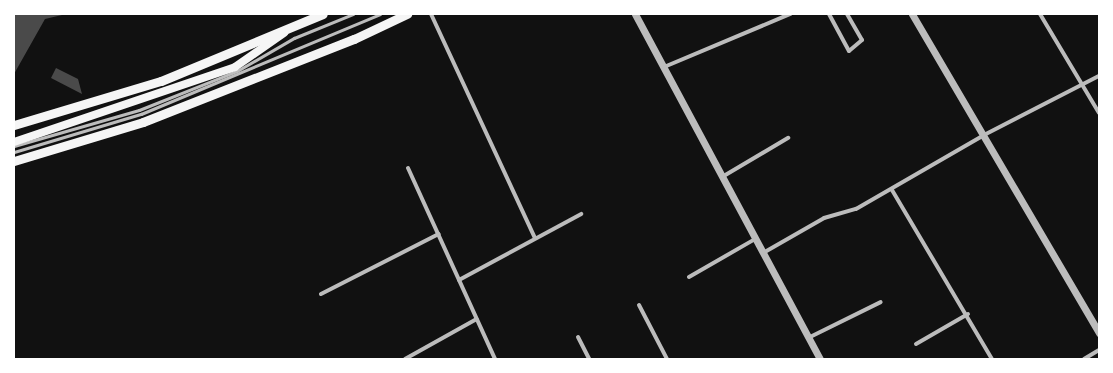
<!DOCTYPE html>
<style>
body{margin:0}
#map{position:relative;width:1113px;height:373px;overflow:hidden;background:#111;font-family:"PT Sans",sans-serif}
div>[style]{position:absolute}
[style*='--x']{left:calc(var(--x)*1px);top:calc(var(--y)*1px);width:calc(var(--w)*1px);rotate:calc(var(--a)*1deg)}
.building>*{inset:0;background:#4a4a4a}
.service>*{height:3px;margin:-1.5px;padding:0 1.5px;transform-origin:1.5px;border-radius:1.5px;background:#bcbcbc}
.minor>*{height:4px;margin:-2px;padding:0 2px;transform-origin:2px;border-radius:2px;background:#bcbcbc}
.tertiary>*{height:7px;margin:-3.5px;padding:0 3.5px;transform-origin:3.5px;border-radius:3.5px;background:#bcbcbc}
.secondary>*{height:8px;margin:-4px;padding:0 4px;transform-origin:4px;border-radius:4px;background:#f5f5f5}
.primary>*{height:9px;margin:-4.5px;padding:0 4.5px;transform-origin:4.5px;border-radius:4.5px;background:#f5f5f5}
span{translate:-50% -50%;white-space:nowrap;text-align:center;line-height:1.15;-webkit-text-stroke:3px #fff;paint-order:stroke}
.frame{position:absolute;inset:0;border:15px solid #fff;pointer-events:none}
</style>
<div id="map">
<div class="building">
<i style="clip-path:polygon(14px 14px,62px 15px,45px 19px,14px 74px)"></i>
<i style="clip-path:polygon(56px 68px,78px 79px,82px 94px,51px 78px)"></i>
</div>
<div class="service">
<i style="--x:14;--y:146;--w:130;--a:-16.1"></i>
<i style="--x:139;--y:110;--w:105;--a:-21.7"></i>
<i style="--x:237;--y:71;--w:66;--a:-30.1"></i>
<i style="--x:294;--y:38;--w:64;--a:-22.1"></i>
<i style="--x:14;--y:152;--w:133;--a:-16.7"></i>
<i style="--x:141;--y:114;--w:259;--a:-22.7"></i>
</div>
<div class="minor">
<i style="--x:431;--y:14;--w:247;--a:65.1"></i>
<i style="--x:829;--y:14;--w:42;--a:61.6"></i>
<i style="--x:849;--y:51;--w:17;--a:-40"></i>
<i style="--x:862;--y:40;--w:30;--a:-120"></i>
<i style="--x:1040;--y:14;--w:115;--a:59.2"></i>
<i style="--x:664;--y:67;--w:137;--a:-22.8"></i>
<i style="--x:408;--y:168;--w:210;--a:65.5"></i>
<i style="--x:722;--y:177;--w:77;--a:-30.6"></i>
<i style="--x:892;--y:190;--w:196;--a:59.4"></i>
<i style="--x:763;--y:253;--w:70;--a:-29.8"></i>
<i style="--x:824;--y:218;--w:33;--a:-16"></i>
<i style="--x:856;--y:209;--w:148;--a:-30"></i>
<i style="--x:984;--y:135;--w:129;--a:-27.2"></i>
<i style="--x:689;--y:277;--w:76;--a:-29.9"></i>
<i style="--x:459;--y:280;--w:139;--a:-28.4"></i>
<i style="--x:321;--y:294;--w:132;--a:-27"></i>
<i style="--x:639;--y:305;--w:61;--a:62.6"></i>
<i style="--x:578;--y:337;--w:25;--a:63"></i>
<i style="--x:808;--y:338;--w:81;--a:-26.3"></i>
<i style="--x:916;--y:344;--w:60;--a:-30"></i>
<i style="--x:405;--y:359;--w:82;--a:-29.1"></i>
<i style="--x:1084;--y:359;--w:17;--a:-31"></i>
</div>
<div class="tertiary">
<i style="--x:635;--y:14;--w:391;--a:61.8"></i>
<i style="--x:912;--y:14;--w:370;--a:59.6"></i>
</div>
<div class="secondary">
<i style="--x:14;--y:142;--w:233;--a:-18.7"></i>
<i style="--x:235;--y:67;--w:60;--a:-34.8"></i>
</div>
<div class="primary">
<i style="--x:14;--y:125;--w:153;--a:-16.7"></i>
<i style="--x:161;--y:81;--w:175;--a:-22.5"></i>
<i style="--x:14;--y:161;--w:135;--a:-16.8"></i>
<i style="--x:143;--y:122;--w:227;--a:-21.5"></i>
<i style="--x:354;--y:39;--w:59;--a:-25.3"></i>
</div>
<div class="frame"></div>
</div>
